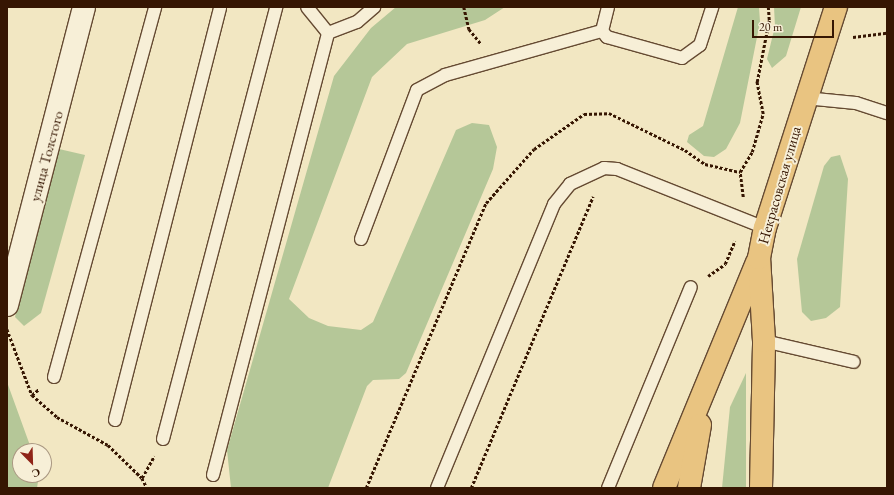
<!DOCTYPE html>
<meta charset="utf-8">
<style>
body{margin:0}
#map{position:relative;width:894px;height:495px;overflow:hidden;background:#f2e7c2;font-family:"EB Garamond",serif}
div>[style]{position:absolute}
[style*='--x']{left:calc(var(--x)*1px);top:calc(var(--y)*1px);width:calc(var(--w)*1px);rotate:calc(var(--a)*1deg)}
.green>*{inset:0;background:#b5c798}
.path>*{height:2.5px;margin-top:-1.25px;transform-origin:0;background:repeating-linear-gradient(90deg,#361602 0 3px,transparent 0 5px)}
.roads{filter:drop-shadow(1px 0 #654a32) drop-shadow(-1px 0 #654a32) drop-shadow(0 1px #654a32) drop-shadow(0 -1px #654a32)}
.service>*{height:12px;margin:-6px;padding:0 6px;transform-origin:6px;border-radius:6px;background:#f7efd7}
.minor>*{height:22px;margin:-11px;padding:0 11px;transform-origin:11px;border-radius:11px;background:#f7efd7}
.trunk>*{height:22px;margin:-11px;padding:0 11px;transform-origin:11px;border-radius:11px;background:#e9c481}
span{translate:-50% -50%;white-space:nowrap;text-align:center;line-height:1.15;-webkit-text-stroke:4px #f7efd7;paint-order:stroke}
.street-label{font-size:15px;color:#361602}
.frame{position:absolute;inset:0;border:8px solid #361602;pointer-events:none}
.north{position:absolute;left:12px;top:443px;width:40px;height:40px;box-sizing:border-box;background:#f7efd7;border:1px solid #aa9882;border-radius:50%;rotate:157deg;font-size:11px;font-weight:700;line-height:16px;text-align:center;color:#361602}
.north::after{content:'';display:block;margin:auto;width:14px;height:18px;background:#8f2418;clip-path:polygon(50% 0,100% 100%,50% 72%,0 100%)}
.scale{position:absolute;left:752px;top:20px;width:82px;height:18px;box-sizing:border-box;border:2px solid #361602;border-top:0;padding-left:5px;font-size:12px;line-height:14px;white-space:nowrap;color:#361602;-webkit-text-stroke:3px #f7efd7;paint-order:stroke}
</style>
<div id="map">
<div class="green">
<i style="clip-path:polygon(396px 7px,505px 7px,485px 20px,407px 44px,372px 77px,289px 299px,309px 318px,328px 326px,361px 330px,373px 322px,456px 130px,472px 123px,489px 125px,497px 147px,493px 169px,406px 373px,399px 379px,373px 380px,367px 386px,328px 488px,231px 488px,227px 450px,334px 76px,371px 28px)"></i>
<i style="clip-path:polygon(738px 7px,759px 7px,760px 22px,740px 123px,726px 149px,714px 157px,704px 156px,687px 142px,689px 135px,703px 126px)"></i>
<i style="clip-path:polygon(774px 7px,801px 7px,786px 56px,772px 68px,767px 59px,775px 26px)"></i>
<i style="clip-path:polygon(59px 149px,85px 155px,41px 313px,24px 326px,15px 317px)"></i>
<i style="clip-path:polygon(840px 155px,848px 179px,840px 307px,826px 318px,811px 321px,802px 312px,797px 259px,824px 166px,831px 157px)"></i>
<i style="clip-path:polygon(746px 373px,746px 488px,722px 488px,730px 407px)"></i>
<i style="clip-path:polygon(7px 382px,32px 451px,20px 451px,20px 475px,39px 475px,37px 488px,7px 488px)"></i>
</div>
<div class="path">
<i style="--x:464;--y:7;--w:23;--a:77"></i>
<i style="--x:469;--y:29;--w:19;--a:51"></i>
<i style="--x:853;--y:37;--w:34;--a:-7"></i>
<i style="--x:743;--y:197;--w:25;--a:-97"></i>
<i style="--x:740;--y:172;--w:23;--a:-59"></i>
<i style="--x:752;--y:152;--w:40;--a:-74"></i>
<i style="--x:763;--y:114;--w:33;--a:-101"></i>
<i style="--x:757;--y:82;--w:63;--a:-79"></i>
<i style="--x:769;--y:20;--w:13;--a:-94"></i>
<i style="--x:708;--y:276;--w:21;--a:-35"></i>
<i style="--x:725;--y:264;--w:25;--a:-67"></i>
<i style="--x:7;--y:329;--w:71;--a:69.3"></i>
<i style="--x:32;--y:395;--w:33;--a:41"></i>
<i style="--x:57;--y:417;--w:58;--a:28.8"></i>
<i style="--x:108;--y:445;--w:47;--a:44.1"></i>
<i style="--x:142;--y:478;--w:11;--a:63"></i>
<i style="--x:32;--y:395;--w:9;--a:-41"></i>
<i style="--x:142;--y:478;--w:25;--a:-61"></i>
<i style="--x:366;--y:488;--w:309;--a:-67.2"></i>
<i style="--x:486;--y:203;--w:72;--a:-48.4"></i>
<i style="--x:534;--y:149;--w:61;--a:-35"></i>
<i style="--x:584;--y:114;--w:25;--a:-2"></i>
<i style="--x:609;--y:113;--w:85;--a:26"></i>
<i style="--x:685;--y:150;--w:24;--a:35"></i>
<i style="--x:705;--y:164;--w:36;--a:13"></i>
<i style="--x:471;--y:488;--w:316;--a:-67.3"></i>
</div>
<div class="roads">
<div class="service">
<i style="--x:608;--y:7;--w:25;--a:104"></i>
<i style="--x:602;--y:31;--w:8;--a:50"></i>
<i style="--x:607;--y:37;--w:78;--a:15.6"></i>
<i style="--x:682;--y:58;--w:22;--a:-36"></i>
<i style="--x:700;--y:45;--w:40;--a:-72"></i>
<i style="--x:328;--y:33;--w:31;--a:-21"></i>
<i style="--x:357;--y:22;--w:23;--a:-41"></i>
<i style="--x:805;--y:98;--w:51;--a:5.6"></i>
<i style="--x:856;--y:103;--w:33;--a:18"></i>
<i style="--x:361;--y:239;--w:159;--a:-69.4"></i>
<i style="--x:417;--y:90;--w:32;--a:-28"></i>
<i style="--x:445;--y:75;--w:163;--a:-15.7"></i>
<i style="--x:764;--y:341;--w:92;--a:13.1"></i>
<i style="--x:54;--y:377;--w:384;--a:-74.7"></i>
<i style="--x:115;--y:420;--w:426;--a:-75.7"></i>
<i style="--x:163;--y:439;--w:447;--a:-75.3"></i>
<i style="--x:213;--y:475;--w:457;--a:-75.4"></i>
<i style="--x:328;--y:33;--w:33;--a:-129"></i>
<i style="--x:437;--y:488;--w:307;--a:-67.6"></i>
<i style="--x:554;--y:204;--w:26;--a:-51"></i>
<i style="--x:570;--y:184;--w:38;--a:-25"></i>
<i style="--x:604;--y:168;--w:13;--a:4"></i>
<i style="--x:617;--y:169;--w:159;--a:21.7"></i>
<i style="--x:608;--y:488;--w:217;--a:-67.6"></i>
</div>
<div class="minor">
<i style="--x:7;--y:305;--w:308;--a:-75.5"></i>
</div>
<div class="trunk">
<i style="--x:664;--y:488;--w:244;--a:-67.6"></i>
<i style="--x:689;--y:488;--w:64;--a:-80.1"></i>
<i style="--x:761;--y:488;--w:147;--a:-88.8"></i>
<i style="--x:764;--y:341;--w:83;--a:-93.4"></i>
<i style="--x:759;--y:258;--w:31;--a:-79"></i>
<i style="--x:765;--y:228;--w:232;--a:-72.2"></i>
</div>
</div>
<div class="street-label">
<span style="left:46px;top:156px;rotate:-75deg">улица Толстого</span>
<span style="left:779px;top:185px;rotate:-74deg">Некрасовская улица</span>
</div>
<div class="frame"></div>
<div class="north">С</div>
<div class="scale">20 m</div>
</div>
